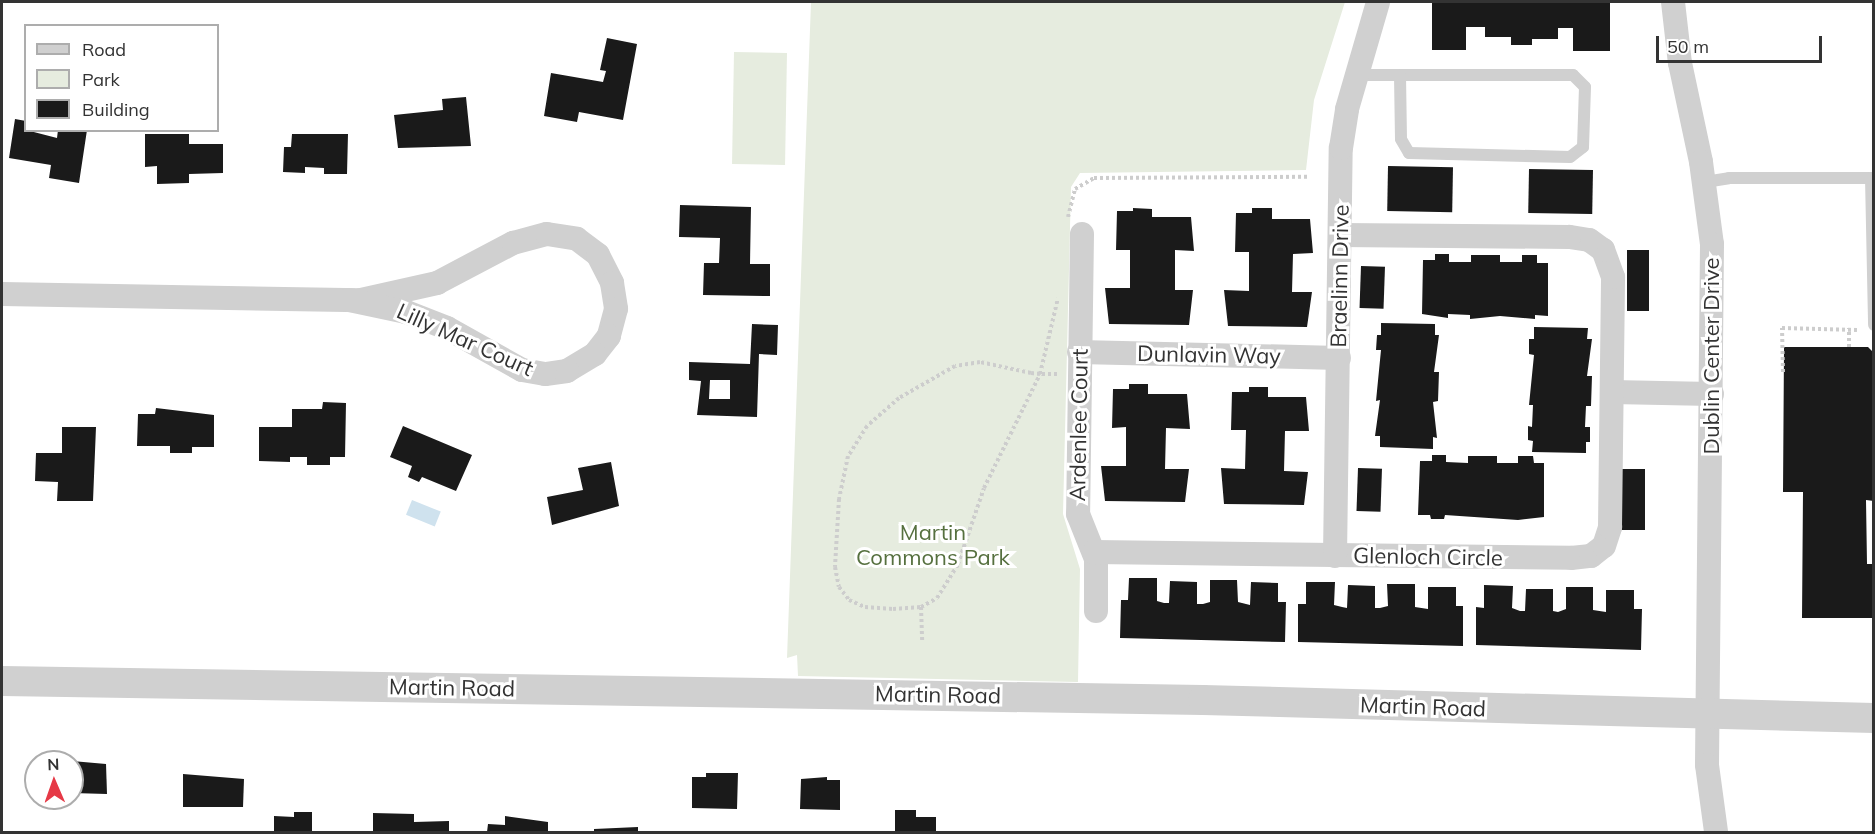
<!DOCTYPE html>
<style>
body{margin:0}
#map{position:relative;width:1875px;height:834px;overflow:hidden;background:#fff;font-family:Mulish,sans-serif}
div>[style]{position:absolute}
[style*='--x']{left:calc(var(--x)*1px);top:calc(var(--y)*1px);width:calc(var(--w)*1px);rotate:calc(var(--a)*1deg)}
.green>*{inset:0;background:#e6ecdf;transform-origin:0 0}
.water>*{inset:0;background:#cfe2ee;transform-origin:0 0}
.building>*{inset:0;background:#1a1a1a;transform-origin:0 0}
.path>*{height:4px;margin-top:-2px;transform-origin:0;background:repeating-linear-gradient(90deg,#cdcdcd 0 3px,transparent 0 6px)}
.service>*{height:12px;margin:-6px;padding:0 6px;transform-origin:6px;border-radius:6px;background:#d0d0d0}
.minor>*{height:24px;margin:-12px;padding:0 12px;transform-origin:12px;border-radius:12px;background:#d0d0d0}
.tertiary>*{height:30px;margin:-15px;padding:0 15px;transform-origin:15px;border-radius:15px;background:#d0d0d0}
span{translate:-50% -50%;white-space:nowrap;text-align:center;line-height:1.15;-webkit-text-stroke:6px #fff;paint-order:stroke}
.street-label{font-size:22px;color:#333}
.park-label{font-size:22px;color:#56703f}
.frame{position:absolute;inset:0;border:3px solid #333;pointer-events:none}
.legend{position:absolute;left:24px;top:24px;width:195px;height:108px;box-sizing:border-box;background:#fff;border:2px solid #adadad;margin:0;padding:8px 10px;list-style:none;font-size:18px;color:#333}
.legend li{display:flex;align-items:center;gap:12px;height:30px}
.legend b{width:30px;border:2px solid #adadad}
.north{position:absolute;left:24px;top:750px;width:60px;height:60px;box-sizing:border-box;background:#fff;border:2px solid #adadad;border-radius:50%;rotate:358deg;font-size:16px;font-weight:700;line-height:24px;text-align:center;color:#333}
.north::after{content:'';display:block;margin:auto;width:21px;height:27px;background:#e63946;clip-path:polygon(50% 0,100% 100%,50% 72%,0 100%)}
.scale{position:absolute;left:1656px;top:36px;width:166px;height:27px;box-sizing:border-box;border:3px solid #333;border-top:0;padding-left:8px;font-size:18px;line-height:21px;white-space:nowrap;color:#333;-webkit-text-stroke:4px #fff;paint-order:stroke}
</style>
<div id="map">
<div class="green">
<i style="clip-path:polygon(811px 2px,1345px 2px,1314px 100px,1306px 170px,1080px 173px,1071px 187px,1063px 514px,1080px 569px,1078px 682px,798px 676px,797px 655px,787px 658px)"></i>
<i style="left:734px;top:52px;width:53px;height:112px;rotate:1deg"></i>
</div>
<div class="water">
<i style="left:412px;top:500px;width:31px;height:16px;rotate:22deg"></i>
</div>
<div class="building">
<i style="clip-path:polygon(1432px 2px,1610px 2px,1610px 51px,1573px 51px,1573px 28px,1558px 28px,1558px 39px,1532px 39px,1532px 45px,1511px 45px,1511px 37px,1485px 37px,1485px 27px,1466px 27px,1466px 50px,1432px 50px)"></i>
<i style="clip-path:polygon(607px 38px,637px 44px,623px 120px,579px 112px,577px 122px,544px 116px,551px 73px,603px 82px,606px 71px,600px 70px)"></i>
<i style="clip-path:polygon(466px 97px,471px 146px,398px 148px,394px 115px,443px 110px,442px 99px)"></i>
<i style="clip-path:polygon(15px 119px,26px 121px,26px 130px,57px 138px,58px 130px,87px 130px,79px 183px,49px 178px,51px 165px,9px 158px)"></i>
<i style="clip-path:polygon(145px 134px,189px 134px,189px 144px,223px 144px,223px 173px,189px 174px,189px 183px,157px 184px,157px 166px,145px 167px)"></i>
<i style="clip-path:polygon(292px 134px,348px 134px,347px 174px,324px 174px,324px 168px,305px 167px,305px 173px,283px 172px,284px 147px,291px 147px)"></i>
<i style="left:1388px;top:166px;width:65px;height:45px;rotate:1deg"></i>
<i style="left:1529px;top:169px;width:64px;height:44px;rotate:1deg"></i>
<i style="clip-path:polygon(680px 205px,751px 207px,750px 264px,770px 264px,770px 296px,703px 295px,704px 263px,719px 263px,720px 238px,679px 237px)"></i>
<i style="clip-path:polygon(1133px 208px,1152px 209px,1152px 217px,1191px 217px,1194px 251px,1175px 250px,1175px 290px,1193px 290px,1189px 325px,1109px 324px,1105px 288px,1130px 288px,1130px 250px,1116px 250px,1117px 211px,1133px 211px)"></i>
<i style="clip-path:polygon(1252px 208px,1272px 208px,1272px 219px,1310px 219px,1313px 253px,1293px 254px,1292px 292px,1312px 292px,1307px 327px,1228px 326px,1224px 290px,1249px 291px,1249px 252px,1235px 252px,1236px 213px,1252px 213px)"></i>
<i style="left:1627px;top:250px;width:22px;height:61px"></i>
<i style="clip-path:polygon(1435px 254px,1449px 254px,1449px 262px,1471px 262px,1471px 255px,1500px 255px,1500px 262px,1522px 262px,1522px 255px,1537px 255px,1537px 263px,1548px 263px,1548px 316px,1535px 315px,1535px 319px,1500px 316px,1470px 319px,1470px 315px,1448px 314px,1448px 318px,1422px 314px,1423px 260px,1435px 260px)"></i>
<i style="left:1361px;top:266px;width:24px;height:42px;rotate:2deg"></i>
<i style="clip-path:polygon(1381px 323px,1435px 324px,1435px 335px,1439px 335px,1434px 372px,1439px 372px,1438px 401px,1433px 402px,1437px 438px,1433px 437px,1433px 449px,1380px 447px,1380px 436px,1375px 436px,1380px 400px,1376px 401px,1381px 350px,1376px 350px,1377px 335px,1381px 335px)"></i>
<i style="clip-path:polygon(evenodd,752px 324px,778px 325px,777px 355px,759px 354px,757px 417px,697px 415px,701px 381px,689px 380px,689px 362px,750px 364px,752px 324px,710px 380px,730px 380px,730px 399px,709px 399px,710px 380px)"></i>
<i style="clip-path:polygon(1534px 327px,1588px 328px,1587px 339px,1592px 339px,1587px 376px,1592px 376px,1591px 406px,1586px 406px,1585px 427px,1590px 427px,1590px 442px,1586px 442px,1586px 453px,1532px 452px,1533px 441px,1528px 440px,1528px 426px,1532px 427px,1533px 405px,1529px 405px,1534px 355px,1529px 354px,1529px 339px,1534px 339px)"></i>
<i style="clip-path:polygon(1784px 347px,1868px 347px,1874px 353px,1874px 501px,1866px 500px,1867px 564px,1874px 564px,1874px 618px,1802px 618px,1803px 492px,1783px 492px)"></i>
<i style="clip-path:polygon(1129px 384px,1148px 384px,1148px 394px,1187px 394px,1190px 429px,1166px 428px,1165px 469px,1189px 469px,1185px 502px,1105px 501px,1101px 466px,1126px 466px,1126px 427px,1112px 428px,1113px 389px,1129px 389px)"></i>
<i style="clip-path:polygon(1249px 387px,1268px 387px,1268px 397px,1306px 397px,1309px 431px,1285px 431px,1284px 471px,1308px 472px,1304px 505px,1224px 504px,1221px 468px,1245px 469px,1246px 430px,1231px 430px,1232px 392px,1249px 392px)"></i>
<i style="clip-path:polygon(323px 402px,346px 403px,345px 457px,330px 457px,330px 465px,307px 465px,307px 457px,290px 457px,290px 462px,259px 461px,259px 427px,292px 427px,292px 409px,322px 409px)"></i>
<i style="clip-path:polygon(156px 408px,214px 415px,214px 447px,192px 447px,192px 453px,170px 453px,170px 446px,137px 446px,138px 414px,155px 414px)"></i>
<i style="clip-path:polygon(403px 426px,472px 455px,456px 491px,422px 477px,419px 482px,408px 477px,412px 466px,390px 457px)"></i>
<i style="clip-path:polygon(62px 427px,96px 427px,93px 501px,57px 501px,58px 482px,35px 481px,36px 453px,62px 453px)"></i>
<i style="clip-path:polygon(1432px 455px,1446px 455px,1446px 462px,1468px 463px,1468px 456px,1497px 456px,1497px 463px,1518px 463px,1518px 456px,1533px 456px,1534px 463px,1544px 463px,1544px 517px,1518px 520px,1445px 515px,1444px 519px,1431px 519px,1430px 515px,1418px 515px,1420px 461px,1432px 461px)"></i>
<i style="clip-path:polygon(611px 462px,619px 506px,552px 525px,547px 497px,583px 490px,578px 468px)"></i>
<i style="left:1358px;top:468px;width:24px;height:43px;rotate:2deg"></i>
<i style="left:1621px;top:469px;width:24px;height:61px"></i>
<i style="clip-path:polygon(1129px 578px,1157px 578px,1157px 601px,1164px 603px,1169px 603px,1170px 581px,1197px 582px,1197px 604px,1203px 604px,1210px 602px,1210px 580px,1237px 580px,1238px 602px,1250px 605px,1251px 582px,1278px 583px,1278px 602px,1286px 602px,1285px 642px,1120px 638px,1121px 600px,1128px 600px)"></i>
<i style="clip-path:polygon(1306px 582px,1335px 582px,1334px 605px,1342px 607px,1347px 608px,1348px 585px,1375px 586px,1375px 608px,1380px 608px,1388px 606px,1387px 584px,1415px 584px,1415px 607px,1428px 609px,1428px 587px,1456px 587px,1456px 606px,1463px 606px,1463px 646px,1298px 642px,1298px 604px,1306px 604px)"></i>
<i style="clip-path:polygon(1484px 585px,1513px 586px,1512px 608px,1520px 611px,1525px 611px,1526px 589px,1553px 589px,1553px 611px,1558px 612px,1566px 609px,1566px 587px,1593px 587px,1593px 610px,1606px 612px,1606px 590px,1634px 590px,1634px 609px,1642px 609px,1641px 650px,1476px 645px,1476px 607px,1484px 608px)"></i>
<i style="clip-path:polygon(72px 761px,106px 764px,107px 794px,72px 793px)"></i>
<i style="clip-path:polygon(706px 773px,738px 773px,737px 809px,692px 808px,692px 777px,706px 777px)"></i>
<i style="clip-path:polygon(183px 774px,244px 779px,243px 807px,183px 807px)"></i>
<i style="clip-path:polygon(827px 777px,827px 780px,840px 780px,840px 810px,800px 809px,801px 779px)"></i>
<i style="clip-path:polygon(895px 810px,916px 810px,916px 817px,936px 817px,936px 832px,895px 832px)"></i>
<i style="clip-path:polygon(294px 812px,312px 812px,312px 832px,274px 832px,274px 816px,294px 817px)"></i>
<i style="clip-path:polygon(373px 813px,414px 814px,414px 822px,449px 821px,449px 832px,373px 832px)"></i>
<i style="clip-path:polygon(505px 816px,548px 822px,548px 832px,487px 832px,488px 824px,505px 825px)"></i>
<i style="clip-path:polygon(638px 827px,638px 832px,594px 832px,594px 829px)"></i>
</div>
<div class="path">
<i style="--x:1068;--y:217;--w:29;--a:-76"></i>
<i style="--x:1075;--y:189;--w:22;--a:-30"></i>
<i style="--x:1094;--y:178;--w:215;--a:-0.3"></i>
<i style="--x:1849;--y:347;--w:19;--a:-90"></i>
<i style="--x:1783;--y:372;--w:44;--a:-91.3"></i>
<i style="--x:1782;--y:328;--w:75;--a:1.5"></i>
<i style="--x:1057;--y:374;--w:17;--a:180"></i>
<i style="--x:1040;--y:374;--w:9;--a:-174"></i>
<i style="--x:1031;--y:373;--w:52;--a:-167.8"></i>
<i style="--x:980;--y:362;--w:25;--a:171"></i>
<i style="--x:955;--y:366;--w:64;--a:150.3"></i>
<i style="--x:899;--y:398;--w:43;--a:138.8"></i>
<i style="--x:867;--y:426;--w:36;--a:122"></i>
<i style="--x:848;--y:456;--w:44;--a:101.8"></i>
<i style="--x:839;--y:499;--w:68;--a:93.4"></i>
<i style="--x:835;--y:567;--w:20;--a:79"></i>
<i style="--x:839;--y:587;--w:16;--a:52"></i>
<i style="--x:849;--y:600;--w:17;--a:24"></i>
<i style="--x:865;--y:607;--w:28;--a:4"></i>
<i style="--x:893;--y:609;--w:28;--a:-4"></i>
<i style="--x:921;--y:607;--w:18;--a:-29"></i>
<i style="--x:937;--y:598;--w:40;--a:-58"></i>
<i style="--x:958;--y:564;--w:80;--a:-71.1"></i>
<i style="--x:984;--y:488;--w:127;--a:-63.8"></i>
<i style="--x:1040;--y:374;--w:78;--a:-76.7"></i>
<i style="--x:921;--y:607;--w:33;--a:88"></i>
</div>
<div class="service">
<i style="--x:1357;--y:75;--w:216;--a:0"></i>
<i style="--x:1573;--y:75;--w:17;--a:45"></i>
<i style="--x:1585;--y:87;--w:60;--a:91.9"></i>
<i style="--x:1583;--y:147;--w:16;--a:142"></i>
<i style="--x:1570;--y:157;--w:161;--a:-178.6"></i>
<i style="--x:1409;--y:153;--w:16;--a:-120"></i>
<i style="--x:1401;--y:139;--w:64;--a:-90.9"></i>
<i style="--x:1705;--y:182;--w:24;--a:-9"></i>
<i style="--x:1729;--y:178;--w:142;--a:0"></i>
<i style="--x:1871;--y:178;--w:147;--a:88.8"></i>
</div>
<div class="minor">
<i style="--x:1673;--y:2;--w:61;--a:83.5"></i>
<i style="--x:1680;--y:63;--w:101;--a:78"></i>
<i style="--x:1701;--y:162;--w:83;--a:82.4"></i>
<i style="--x:1712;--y:244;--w:521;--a:90.55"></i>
<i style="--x:1707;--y:765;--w:68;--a:82.3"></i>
<i style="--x:1082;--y:234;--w:280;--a:90.8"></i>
<i style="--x:1078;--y:514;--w:48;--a:68.2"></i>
<i style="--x:1096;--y:559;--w:52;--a:90"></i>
<i style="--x:2;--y:294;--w:359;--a:1"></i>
<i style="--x:361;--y:300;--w:78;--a:-12.6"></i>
<i style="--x:437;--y:283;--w:86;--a:-27.8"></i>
<i style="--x:513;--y:243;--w:35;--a:-15"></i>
<i style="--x:547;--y:234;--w:30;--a:9"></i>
<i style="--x:577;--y:239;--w:26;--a:37"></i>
<i style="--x:598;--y:255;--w:31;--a:63"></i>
<i style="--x:612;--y:283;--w:26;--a:81"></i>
<i style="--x:616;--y:309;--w:28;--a:105"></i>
<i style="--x:609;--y:336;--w:23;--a:128"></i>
<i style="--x:595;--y:354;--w:33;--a:149"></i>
<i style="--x:567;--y:371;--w:22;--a:172"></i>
<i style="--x:545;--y:374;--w:23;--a:-170"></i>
<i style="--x:522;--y:370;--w:86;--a:-150.8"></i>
<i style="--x:447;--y:328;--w:44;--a:-158.7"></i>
<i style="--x:406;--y:312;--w:58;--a:-168.1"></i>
<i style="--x:1079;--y:352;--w:260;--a:1.3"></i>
<i style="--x:1612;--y:392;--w:100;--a:1.1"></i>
<i style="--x:1094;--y:552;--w:477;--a:0.7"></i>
<i style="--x:1571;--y:558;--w:20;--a:-6"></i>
<i style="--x:1591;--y:556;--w:16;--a:-38"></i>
<i style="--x:1604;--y:546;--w:20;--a:-72"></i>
<i style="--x:1610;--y:527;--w:250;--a:-89.3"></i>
<i style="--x:1613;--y:277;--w:29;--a:-110"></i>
<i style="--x:1603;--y:250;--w:17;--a:-144"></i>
<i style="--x:1589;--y:240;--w:20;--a:-171"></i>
<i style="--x:1569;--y:237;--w:229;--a:-179.5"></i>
<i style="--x:1335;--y:556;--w:408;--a:-89.2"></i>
<i style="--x:1341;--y:148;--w:39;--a:-81"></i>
<i style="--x:1347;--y:109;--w:111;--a:-73.8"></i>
</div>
<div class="tertiary">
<i style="--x:2;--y:681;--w:1201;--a:0.91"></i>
<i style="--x:1203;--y:700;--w:671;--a:1.54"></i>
</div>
<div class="street-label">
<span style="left:1340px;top:276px;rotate:-89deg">Braelinn Drive</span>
<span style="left:465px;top:340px;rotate:24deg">Lilly Mar Court</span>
<span style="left:1209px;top:355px;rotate:1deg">Dunlavin Way</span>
<span style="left:1712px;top:356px;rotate:-90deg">Dublin Center Drive</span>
<span style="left:1079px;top:425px;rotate:-89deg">Ardenlee Court</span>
<span style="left:1428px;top:557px;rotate:1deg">Glenloch Circle</span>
<span style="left:452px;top:688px;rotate:1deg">Martin Road</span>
<span style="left:938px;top:695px;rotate:1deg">Martin Road</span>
<span style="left:1423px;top:707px;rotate:2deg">Martin Road</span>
</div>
<div class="park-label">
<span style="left:933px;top:545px">Martin<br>Commons Park</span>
</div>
<div class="frame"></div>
<ul class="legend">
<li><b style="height:8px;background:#d0d0d0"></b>Road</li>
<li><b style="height:16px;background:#e6ecdf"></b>Park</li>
<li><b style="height:16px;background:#1a1a1a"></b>Building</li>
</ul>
<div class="north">N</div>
<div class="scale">50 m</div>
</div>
